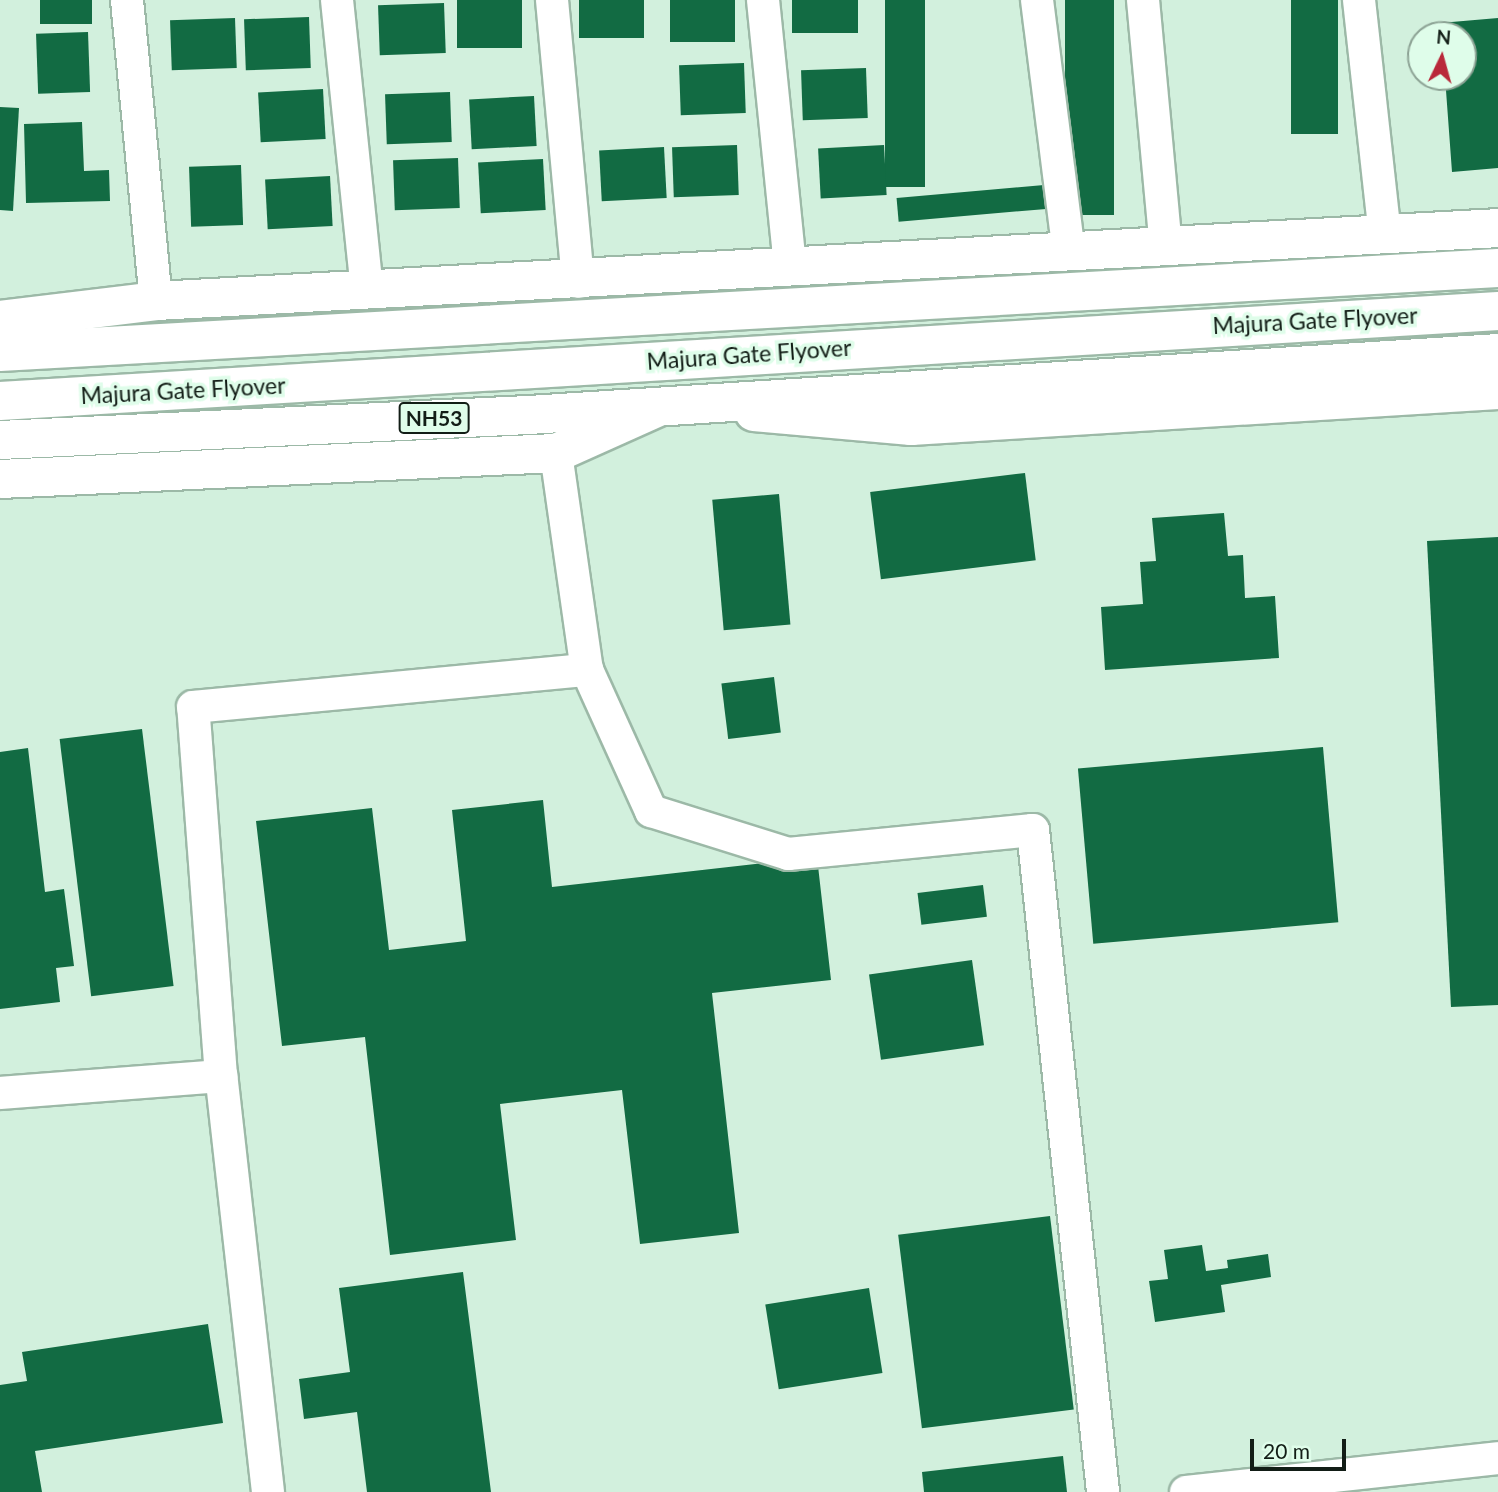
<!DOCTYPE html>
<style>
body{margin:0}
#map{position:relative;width:1498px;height:1492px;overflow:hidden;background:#d2f0dd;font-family:Lato,sans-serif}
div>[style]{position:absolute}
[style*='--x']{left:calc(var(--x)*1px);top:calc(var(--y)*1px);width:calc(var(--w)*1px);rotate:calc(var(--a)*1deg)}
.building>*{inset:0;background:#126b43;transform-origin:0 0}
.roads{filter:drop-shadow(2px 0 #9cb9a7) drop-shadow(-2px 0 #9cb9a7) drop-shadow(0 2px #9cb9a7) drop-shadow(0 -2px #9cb9a7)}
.minor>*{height:32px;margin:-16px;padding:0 16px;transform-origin:16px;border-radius:16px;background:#fff}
.tertiary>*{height:38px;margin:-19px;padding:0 19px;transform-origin:19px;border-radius:19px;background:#fff}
.trunk>*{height:38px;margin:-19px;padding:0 19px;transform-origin:19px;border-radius:19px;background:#fff}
span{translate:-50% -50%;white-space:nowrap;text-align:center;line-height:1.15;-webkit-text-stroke:7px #dffdea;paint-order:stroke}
.shield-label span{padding:2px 5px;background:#dffdea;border:2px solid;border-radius:5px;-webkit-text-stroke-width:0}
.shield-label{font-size:21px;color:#121d16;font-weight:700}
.street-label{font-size:23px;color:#121d16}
.north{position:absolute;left:1407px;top:21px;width:70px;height:70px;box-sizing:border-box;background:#dffdea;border:2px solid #8da395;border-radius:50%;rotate:5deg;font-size:19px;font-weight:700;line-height:28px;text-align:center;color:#121d16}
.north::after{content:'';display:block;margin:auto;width:24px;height:32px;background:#b9283a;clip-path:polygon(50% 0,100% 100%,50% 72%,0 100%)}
.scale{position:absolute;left:1250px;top:1439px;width:96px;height:32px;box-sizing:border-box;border:4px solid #121d16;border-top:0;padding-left:9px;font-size:21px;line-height:24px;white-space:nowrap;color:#121d16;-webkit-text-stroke:5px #dffdea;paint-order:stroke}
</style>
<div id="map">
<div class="building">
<i style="left:40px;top:0;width:52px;height:24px"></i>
<i style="left:457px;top:0;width:65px;height:48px"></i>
<i style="left:579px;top:0;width:65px;height:38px"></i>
<i style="left:670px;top:0;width:65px;height:42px"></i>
<i style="left:792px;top:0;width:66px;height:33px"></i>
<i style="left:885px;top:0;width:40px;height:187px"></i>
<i style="left:1065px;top:0;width:49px;height:215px"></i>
<i style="left:1291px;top:0;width:47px;height:134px"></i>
<i style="left:444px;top:3px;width:50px;height:66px;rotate:88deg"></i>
<i style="left:309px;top:17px;width:51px;height:65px;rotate:88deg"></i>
<i style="left:235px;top:18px;width:50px;height:65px;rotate:88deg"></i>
<i style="clip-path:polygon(1498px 18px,1498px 168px,1452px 172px,1445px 77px,1463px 77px,1463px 35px,1441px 35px,1440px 23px)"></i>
<i style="left:88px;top:32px;width:60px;height:52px;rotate:88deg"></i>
<i style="left:744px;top:63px;width:50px;height:65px;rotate:88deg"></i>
<i style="left:866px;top:68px;width:50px;height:65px;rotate:88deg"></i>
<i style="left:323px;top:89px;width:50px;height:65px;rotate:87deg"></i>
<i style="left:450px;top:92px;width:50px;height:65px;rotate:88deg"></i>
<i style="left:534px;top:96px;width:50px;height:65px;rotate:87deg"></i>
<i style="clip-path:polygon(0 107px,19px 108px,13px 211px,0 210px)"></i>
<i style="clip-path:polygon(82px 122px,84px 171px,109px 170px,110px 201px,26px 203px,24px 124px)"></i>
<i style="left:737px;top:145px;width:50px;height:65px;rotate:88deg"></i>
<i style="left:884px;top:145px;width:50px;height:66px;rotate:87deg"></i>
<i style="left:664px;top:147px;width:51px;height:65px;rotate:87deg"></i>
<i style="left:458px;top:158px;width:50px;height:65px;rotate:88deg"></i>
<i style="left:543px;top:159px;width:51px;height:65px;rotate:87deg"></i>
<i style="left:241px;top:165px;width:60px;height:52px;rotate:88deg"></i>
<i style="left:330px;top:176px;width:50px;height:65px;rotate:87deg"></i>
<i style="left:1044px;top:185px;width:24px;height:148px;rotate:85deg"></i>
<i style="left:1025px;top:473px;width:88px;height:156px;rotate:83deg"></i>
<i style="left:779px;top:494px;width:131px;height:67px;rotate:85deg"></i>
<i style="clip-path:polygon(1224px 513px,1228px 556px,1243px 555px,1245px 598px,1275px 596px,1279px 658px,1105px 670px,1101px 607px,1143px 604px,1140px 562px,1156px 561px,1152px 518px)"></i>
<i style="clip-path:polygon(1498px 537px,1498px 1005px,1451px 1007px,1427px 541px)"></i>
<i style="left:774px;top:677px;width:56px;height:53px;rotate:83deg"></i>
<i style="left:142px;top:729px;width:259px;height:83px;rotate:83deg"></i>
<i style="left:1323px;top:747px;width:176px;height:246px;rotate:85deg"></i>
<i style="clip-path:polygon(28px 748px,45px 892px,64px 889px,74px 966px,56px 968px,60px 1002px,0 1009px,0 752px)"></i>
<i style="clip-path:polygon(543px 800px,552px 887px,817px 857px,831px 980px,712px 993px,739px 1233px,640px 1244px,622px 1090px,500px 1104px,516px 1240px,390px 1255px,365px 1037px,282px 1046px,256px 821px,372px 808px,389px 950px,466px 941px,452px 810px)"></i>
<i style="left:983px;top:885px;width:32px;height:66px;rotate:83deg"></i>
<i style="left:972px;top:960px;width:86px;height:104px;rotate:82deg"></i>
<i style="left:1050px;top:1216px;width:195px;height:153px;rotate:83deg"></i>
<i style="clip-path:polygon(1202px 1245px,1206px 1271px,1228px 1268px,1227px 1260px,1268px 1254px,1271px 1277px,1221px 1285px,1225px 1312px,1155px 1322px,1149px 1281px,1168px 1279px,1164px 1250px)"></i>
<i style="clip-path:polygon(463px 1272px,491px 1492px,367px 1492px,357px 1412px,304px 1419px,299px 1379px,350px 1372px,339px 1288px)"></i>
<i style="left:869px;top:1288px;width:86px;height:105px;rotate:81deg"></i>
<i style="clip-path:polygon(208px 1324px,223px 1423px,35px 1451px,42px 1492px,0 1492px,0 1385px,27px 1381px,22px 1352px)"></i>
<i style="clip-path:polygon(1063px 1456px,1067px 1492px,924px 1492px,922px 1472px)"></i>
</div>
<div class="roads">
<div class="minor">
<i style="--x:127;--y:0;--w:302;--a:84.5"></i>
<i style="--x:337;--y:0;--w:293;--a:84.1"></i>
<i style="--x:552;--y:0;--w:283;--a:84.7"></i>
<i style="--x:763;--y:0;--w:268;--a:84.2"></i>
<i style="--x:1037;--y:0;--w:254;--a:82.8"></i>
<i style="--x:1143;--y:0;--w:248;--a:84.7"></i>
<i style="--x:1359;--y:0;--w:236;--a:83.7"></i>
<i style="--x:556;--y:453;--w:219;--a:81.9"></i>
<i style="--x:587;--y:670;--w:155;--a:65.6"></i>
<i style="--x:651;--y:811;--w:144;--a:17.4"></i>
<i style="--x:788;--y:854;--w:246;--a:-5.6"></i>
<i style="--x:1033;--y:830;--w:666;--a:83.96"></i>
<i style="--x:0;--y:1093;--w:222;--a:-4.4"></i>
<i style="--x:268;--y:1492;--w:419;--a:-96.4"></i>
<i style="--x:221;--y:1076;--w:370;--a:-94.3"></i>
<i style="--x:193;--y:707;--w:396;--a:-5.4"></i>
<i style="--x:1186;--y:1492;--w:314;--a:-6.2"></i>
</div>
<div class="tertiary">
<i style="--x:0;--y:320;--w:157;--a:-6.9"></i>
<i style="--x:156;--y:301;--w:1344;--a:-3.11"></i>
<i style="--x:754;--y:412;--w:158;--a:5.1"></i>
<i style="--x:911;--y:426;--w:588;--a:-3.51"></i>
<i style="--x:0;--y:479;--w:557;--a:-2.68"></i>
<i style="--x:556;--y:453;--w:110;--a:-24.2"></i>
</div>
<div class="trunk">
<i style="--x:0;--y:352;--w:1500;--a:-3.21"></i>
<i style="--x:0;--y:401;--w:1501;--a:-3.44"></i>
<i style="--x:0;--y:440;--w:530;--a:-2.71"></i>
<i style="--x:529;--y:415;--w:971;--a:-3.66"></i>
</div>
</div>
<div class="shield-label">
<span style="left:434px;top:418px">NH53</span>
</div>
<div class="street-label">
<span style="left:1315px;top:320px;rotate:-3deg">Majura Gate Flyover</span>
<span style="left:749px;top:354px;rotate:-4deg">Majura Gate Flyover</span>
<span style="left:183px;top:390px;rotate:-3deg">Majura Gate Flyover</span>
</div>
<div class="north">N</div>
<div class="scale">20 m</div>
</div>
